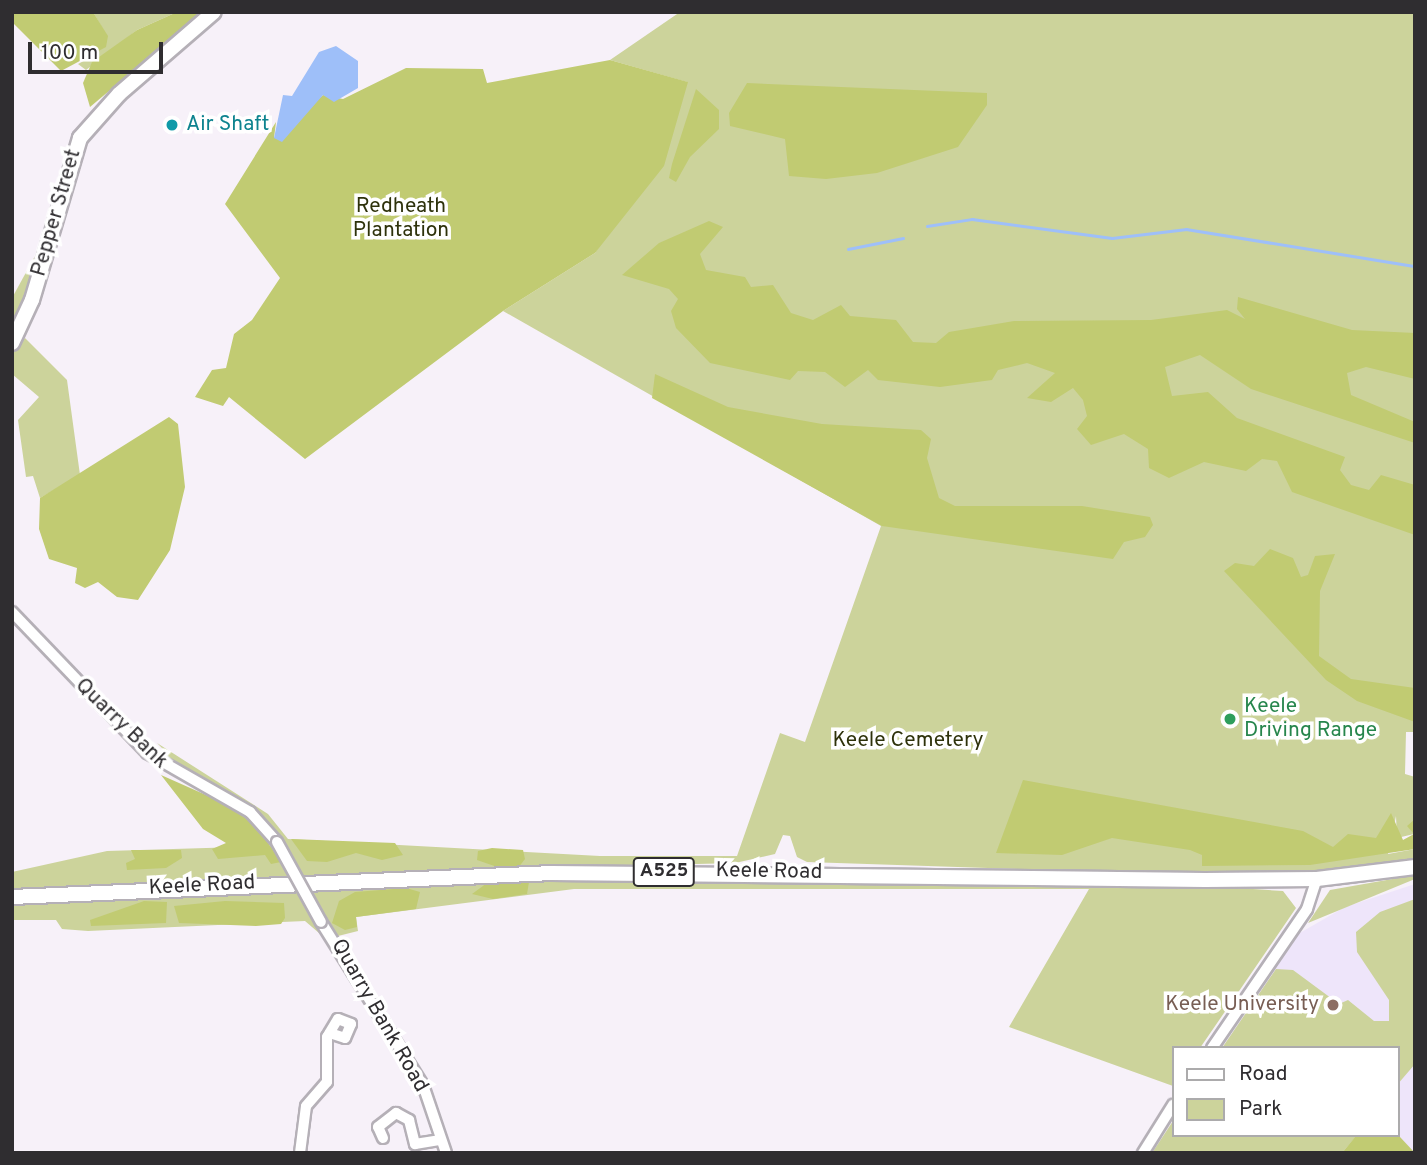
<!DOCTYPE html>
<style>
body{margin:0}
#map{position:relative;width:1427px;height:1165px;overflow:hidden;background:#f7f1f9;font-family:Overpass,sans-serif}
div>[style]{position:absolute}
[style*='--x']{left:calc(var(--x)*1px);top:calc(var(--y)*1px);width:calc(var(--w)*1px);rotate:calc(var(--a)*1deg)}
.education>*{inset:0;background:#eee5fa}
.green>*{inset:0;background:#ccd39b}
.forest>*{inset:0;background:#c1cb72}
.water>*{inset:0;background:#9ebff9}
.stream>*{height:2.5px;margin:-1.25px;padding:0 1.25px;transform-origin:1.25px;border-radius:1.25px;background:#9ebff9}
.roads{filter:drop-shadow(2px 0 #b5b0b7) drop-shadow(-2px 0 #b5b0b7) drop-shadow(0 2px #b5b0b7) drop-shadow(0 -2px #b5b0b7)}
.minor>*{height:10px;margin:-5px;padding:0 5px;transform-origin:5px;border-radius:5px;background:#fff}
.major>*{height:14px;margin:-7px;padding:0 7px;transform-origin:7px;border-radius:7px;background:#fff}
.bridges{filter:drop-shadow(2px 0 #b5b0b7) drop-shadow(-2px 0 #b5b0b7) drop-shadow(0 2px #b5b0b7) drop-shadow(0 -2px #b5b0b7)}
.minor-bridge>*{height:10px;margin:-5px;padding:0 5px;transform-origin:5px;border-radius:5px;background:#fff}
.dots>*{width:19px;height:19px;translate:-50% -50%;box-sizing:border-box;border:4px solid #fff;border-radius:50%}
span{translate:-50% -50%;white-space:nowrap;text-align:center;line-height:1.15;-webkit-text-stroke:7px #fff;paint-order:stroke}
.shield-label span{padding:2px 5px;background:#fff;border:2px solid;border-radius:5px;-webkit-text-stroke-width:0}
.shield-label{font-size:19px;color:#2f2d30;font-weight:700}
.culture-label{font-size:21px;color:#0d838f}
.left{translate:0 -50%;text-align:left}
.park-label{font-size:21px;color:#2e320b}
.street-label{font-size:21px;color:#2f2d30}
.leisure-label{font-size:21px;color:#27864d}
.education-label{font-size:21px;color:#785e54}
.right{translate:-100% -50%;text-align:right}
.frame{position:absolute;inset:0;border:14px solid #2f2d30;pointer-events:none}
.legend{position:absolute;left:1172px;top:1046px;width:228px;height:91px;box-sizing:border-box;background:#fff;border:2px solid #acabac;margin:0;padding:9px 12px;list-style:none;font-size:21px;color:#2f2d30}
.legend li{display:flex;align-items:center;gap:14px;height:35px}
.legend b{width:35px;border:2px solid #acabac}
.scale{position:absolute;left:28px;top:42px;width:135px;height:32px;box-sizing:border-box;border:4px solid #2f2d30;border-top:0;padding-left:9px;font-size:21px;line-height:24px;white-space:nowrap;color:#2f2d30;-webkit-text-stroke:5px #fff;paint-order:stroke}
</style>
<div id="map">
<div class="education">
<i style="clip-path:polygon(1415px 884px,1415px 1153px,1152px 1153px,1173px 1121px,1173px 1135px,1397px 1135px,1397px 1048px,1222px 1048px,1298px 934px,1345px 907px)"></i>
</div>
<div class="green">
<i style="clip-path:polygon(93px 12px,177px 12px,137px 30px,86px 70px,78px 64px,97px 54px,107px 36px)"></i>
<i style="clip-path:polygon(680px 12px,1415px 12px,1415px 732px,1406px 732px,1405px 774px,1415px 777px,1414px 834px,1397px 838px,1396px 816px,1388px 854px,1415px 849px,1415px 862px,1327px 873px,1201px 875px,807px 862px,797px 857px,790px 836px,783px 835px,775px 854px,735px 863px,391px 872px,12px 892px,12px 872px,107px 851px,270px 846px,280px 840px,244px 802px,163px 760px,165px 751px,157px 743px,268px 814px,288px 839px,600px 856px,737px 856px,780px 733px,805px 742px,881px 526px,503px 311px,595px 253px,677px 117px,687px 82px,610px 60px)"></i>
<i style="clip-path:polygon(35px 256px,21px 312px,12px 330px,12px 298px)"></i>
<i style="clip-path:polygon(25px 338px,67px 380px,80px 475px,40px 498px,33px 476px,26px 477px,18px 420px,39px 397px,12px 374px,12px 352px)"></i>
<i style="clip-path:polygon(1415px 875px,1415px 879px,1308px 923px,1330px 890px)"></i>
<i style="clip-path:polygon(604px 877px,1253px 889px,1283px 891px,1296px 908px,1200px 1048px,1173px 1048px,1173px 1086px,1009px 1027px,1089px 889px,574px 889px,356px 917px,358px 931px,326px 939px,305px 921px,88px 931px,62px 929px,56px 920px,12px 920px,12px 902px)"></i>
<i style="clip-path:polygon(1415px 899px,1415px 1064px,1397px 1085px,1397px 1048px,1222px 1048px,1276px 969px,1293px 970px,1339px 1004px,1348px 1000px,1374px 1021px,1389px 1021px,1389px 1000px,1357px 952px,1356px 932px,1380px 912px)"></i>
<i style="clip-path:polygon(1173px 1121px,1173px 1135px,1357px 1135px,1342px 1153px,1152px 1153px)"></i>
</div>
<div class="forest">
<i style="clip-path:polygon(12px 12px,93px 12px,108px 36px,106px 47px,61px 71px,12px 22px)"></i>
<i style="clip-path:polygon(177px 12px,203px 12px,90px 107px,83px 83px,92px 62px,137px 30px)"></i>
<i style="clip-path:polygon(610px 60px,688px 82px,664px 166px,595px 253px,503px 311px,305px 459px,229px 397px,223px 406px,195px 397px,212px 370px,226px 368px,234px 334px,252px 320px,280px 278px,225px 204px,276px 122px,274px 138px,323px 95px,343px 99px,406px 68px,483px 69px,487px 83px)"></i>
<i style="clip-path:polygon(747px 83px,987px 93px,987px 105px,958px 147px,877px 173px,826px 179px,789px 176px,785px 139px,730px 126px,729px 113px)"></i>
<i style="clip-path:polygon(696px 89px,719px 110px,719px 129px,690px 157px,676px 182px,669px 178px,672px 164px)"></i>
<i style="clip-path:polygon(709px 221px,723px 227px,700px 254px,706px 270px,745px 277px,751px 287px,773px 285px,791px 313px,813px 320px,841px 305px,850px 316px,896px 320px,913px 342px,936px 343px,949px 332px,1014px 321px,1151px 320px,1227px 310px,1245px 319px,1237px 309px,1238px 297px,1352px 330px,1415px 333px,1415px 379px,1366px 367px,1347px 373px,1351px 395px,1415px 422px,1415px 443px,1251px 389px,1200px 355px,1165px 367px,1172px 396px,1208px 392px,1237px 418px,1345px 457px,1340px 470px,1351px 485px,1369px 490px,1381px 475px,1415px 485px,1415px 535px,1292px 492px,1277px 461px,1262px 459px,1246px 471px,1204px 462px,1169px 478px,1149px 468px,1148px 449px,1124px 434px,1091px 445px,1077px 429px,1087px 416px,1083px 400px,1073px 388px,1051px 402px,1027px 398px,1055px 373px,1027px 363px,998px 370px,992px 380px,940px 387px,878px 380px,868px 370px,845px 387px,825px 372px,798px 371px,790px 380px,710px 363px,676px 328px,671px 311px,678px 299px,669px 289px,622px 275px,659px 243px)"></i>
<i style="clip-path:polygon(655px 374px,728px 407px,822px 424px,921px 430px,931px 439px,927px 458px,939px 498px,955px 506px,1082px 506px,1150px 517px,1153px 525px,1145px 537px,1124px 542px,1113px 559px,882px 526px,652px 398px)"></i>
<i style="clip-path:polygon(169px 417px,178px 424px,185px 487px,170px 550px,138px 600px,117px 597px,98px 582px,85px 588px,75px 583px,77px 568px,49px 559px,39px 529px,40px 498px)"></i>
<i style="clip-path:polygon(1270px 549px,1293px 558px,1301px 577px,1308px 575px,1315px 556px,1335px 554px,1320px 591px,1319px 656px,1351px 679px,1415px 688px,1415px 722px,1357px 701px,1326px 680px,1224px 571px,1235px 563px,1254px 566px)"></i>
<i style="clip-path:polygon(161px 775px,233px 807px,256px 825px,281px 862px,271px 864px,265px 855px,218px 859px,212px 849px,226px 843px,203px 829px)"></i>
<i style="clip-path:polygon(1023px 780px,1303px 831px,1333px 847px,1348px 834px,1376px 838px,1391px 813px,1403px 840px,1414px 834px,1407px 826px,1415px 819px,1415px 849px,1310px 865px,1202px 866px,1202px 855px,1190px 850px,1112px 838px,1062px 855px,996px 853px)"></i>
<i style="clip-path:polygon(291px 839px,395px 843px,403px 855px,382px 860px,356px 853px,327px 862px,307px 861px)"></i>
<i style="clip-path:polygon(492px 848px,523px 850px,525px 859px,518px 868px,503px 869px,477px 860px,478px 851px)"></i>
<i style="clip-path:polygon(131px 850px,181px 850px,182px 858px,166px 868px,127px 870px,126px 863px,135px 859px)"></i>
<i style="clip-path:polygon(521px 879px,529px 882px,527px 894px,493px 899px,472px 894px,487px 883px)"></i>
<i style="clip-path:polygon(406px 888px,420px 892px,416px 909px,356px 917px,357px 927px,345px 930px,332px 923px,339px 901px,355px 892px)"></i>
<i style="clip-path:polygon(144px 901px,167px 902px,166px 923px,91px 926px,90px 920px)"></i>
<i style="clip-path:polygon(225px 901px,284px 903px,285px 918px,281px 924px,256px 926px,179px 923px,174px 906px)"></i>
<i style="clip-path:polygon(1355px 1137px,1400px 1137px,1415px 1153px,1342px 1153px)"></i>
</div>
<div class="water">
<i style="clip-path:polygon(336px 46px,358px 61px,358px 88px,334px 102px,323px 95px,282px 142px,274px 138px,283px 95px,292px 96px,319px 52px)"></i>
</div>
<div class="stream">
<i style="--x:927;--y:226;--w:46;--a:-8.8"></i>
<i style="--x:972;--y:219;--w:141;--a:7.7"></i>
<i style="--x:1112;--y:238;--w:75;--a:-6.9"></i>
<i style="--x:1186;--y:229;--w:232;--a:9.2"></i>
<i style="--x:848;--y:249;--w:56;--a:-11.3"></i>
</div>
<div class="roads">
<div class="minor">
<i style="--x:12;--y:612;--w:195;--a:46.2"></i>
<i style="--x:147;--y:753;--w:119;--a:29.8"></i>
<i style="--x:250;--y:812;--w:40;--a:48"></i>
<i style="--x:321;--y:922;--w:192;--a:58"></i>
<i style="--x:423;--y:1085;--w:72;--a:71.3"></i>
<i style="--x:1212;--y:1048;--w:168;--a:-55.6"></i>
<i style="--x:1307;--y:909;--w:32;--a:-72"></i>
<i style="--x:383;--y:1138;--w:12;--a:-114"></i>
<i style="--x:378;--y:1127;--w:23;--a:-38"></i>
<i style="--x:396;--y:1113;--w:15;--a:28"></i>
<i style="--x:409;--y:1120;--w:25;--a:76"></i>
<i style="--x:415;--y:1144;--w:26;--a:-9"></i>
<i style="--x:300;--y:1153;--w:47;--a:-82.7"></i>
<i style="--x:306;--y:1106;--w:32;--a:-49"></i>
<i style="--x:327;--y:1082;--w:45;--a:-90"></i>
<i style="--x:327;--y:1037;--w:21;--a:-59"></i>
<i style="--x:338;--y:1019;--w:14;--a:21"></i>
<i style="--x:351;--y:1024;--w:15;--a:113"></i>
<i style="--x:345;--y:1038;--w:16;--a:-162"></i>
<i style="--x:1143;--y:1153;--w:57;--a:-58"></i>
</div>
<div class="major">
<i style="--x:12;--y:343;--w:47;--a:-65.1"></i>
<i style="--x:32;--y:300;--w:169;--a:-73.5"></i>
<i style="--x:80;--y:138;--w:59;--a:-48.4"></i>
<i style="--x:119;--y:94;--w:125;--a:-40.8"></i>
<i style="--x:12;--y:897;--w:541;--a:-2.54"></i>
<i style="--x:552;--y:873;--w:653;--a:0.61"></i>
<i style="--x:1205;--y:880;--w:112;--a:-0.5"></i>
<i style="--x:1317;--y:879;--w:99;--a:-7"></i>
</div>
</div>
<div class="bridges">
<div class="minor-bridge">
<i style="--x:277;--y:842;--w:91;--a:61.2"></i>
</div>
</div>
<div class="dots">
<i style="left:172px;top:125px;background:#0f9aa8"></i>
<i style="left:1230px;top:719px;background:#2e9e5b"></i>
<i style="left:1333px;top:1005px;background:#8d6e63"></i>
</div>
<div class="shield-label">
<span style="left:664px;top:872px">A525</span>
</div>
<div class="culture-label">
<span class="left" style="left:186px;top:125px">Air Shaft</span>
</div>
<div class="park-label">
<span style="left:401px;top:219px">Redheath<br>Plantation</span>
<span style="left:908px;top:741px">Keele Cemetery</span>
</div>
<div class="street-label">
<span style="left:57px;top:213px;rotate:-74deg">Pepper Street</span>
<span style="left:121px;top:724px;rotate:44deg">Quarry Bank</span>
<span style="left:769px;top:872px;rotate:1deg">Keele Road</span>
<span style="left:202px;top:886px;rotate:-3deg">Keele Road</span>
<span style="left:379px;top:1016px;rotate:60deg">Quarry Bank Road</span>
</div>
<div class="leisure-label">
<span class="left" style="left:1244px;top:719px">Keele<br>Driving Range</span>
</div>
<div class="education-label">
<span class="right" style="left:1319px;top:1005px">Keele University</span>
</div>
<div class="frame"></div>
<ul class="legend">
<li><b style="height:9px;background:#fff"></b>Road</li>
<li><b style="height:19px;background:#ccd39b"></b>Park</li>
</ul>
<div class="scale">100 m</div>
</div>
